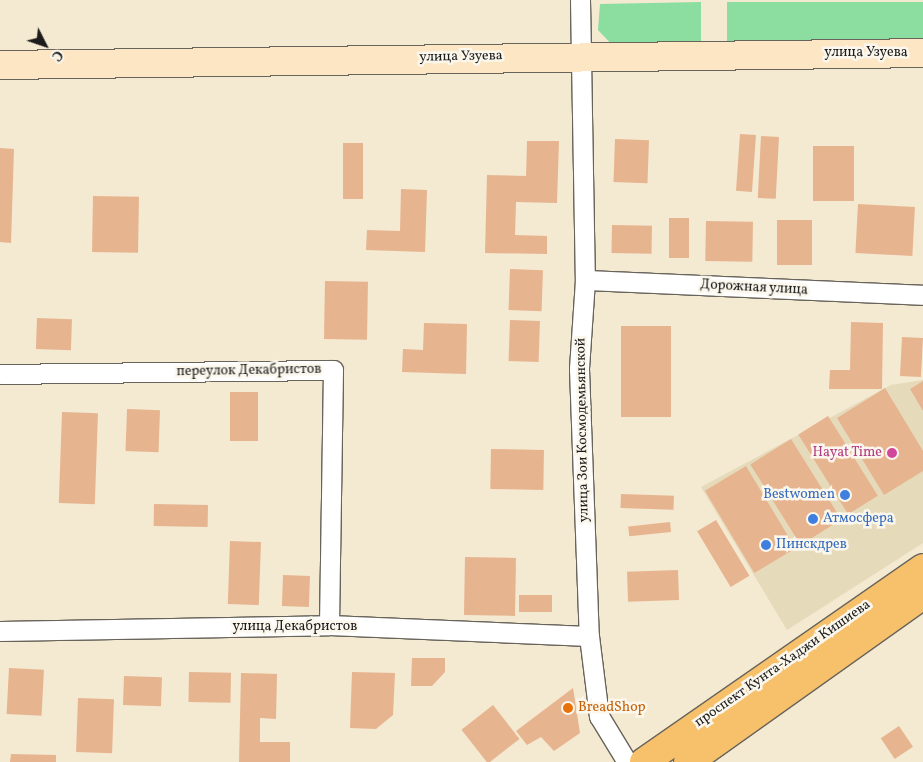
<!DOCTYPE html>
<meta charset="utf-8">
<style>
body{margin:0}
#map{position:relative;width:923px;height:762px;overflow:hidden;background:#f4e9d1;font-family:Vollkorn,serif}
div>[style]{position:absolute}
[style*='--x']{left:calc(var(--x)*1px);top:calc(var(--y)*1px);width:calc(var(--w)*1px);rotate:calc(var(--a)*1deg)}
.built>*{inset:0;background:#e5daba}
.green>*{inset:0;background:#8bdea0;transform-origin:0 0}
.building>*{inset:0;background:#e7b490;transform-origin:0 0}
.roads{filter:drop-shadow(1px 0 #68645b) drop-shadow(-1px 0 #68645b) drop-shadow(0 1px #68645b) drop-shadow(0 -1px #68645b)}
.street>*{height:19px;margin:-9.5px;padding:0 9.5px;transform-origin:9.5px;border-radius:9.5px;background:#fff}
.secondary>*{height:28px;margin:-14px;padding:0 14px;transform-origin:14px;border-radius:14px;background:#fce6c4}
.primary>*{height:28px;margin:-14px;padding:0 14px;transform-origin:14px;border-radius:14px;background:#f7c06b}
.dots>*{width:14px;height:14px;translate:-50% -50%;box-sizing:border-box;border:2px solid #fbf7ec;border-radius:50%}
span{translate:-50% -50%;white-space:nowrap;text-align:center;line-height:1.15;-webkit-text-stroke:5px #fbf7ec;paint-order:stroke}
.street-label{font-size:14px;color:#1c1c1c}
.hotel-label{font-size:14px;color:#b23c85}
.right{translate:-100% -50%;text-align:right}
.shop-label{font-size:14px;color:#366cbe}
.left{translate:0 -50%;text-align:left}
.food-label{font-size:14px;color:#c56008}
.north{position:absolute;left:20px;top:20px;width:50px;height:50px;-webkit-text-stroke:4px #fbf7ec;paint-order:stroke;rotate:131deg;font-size:14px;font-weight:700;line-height:20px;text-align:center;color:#1c1c1c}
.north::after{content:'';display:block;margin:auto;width:18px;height:22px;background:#1c1c1c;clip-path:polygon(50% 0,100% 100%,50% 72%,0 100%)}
</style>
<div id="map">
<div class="built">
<i style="clip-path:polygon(923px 380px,923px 543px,787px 630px,701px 487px,891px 385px)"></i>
</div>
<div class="green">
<i style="clip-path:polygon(701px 2px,701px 49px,615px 48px,598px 30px,600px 4px)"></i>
<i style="left:923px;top:2px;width:46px;height:196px;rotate:90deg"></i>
</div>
<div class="building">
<i style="left:740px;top:134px;width:16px;height:57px;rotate:4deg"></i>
<i style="left:761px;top:136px;width:18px;height:62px;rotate:3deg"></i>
<i style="left:615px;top:139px;width:34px;height:43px;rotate:2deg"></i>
<i style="clip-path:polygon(527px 141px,559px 141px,557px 203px,516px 202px,515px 235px,547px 236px,547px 254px,485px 253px,487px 175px,526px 176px)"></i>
<i style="left:343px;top:143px;width:20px;height:56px"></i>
<i style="left:854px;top:146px;width:55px;height:41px;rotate:90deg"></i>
<i style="clip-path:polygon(0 148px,14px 149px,11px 243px,0 242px)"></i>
<i style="clip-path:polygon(401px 189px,427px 190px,425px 252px,366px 250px,367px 230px,400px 231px)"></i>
<i style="left:93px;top:196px;width:46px;height:56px;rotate:1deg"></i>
<i style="left:858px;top:204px;width:57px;height:49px;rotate:3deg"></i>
<i style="left:669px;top:218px;width:20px;height:40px"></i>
<i style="left:812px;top:220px;width:45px;height:35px;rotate:90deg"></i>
<i style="left:706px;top:221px;width:47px;height:40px;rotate:1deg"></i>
<i style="left:612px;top:225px;width:40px;height:28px;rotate:1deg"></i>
<i style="left:510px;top:269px;width:33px;height:41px;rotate:2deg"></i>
<i style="left:325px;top:281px;width:43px;height:58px;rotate:1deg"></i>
<i style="left:37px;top:318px;width:35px;height:31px;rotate:2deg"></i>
<i style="left:510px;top:320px;width:30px;height:41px;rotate:2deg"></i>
<i style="clip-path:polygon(851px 322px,883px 323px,882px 389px,829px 389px,830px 370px,850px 370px)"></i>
<i style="clip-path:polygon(424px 323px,467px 324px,466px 374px,402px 372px,403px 349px,423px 350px)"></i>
<i style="left:621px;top:326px;width:50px;height:91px"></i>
<i style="left:902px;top:337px;width:21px;height:39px;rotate:3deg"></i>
<i style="clip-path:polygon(923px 381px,923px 411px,910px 389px)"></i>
<i style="clip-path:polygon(885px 388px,923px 451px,923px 471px,884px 495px,837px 418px)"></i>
<i style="left:230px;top:392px;width:28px;height:49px"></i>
<i style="left:127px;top:409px;width:33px;height:42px;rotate:2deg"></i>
<i style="left:62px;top:412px;width:36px;height:91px;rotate:2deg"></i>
<i style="left:828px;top:416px;width:94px;height:35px;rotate:58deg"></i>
<i style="left:791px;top:439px;width:95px;height:48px;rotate:58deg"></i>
<i style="left:491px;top:449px;width:53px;height:40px;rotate:1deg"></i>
<i style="left:746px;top:466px;width:96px;height:48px;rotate:59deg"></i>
<i style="left:621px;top:494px;width:53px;height:14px;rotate:2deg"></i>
<i style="left:154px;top:504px;width:54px;height:22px;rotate:1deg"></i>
<i style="left:716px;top:520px;width:65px;height:22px;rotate:59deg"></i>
<i style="left:670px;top:522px;width:10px;height:42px;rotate:84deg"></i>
<i style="left:230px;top:541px;width:31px;height:63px;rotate:2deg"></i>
<i style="left:465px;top:557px;width:51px;height:58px;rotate:1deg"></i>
<i style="left:678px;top:570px;width:30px;height:51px;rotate:88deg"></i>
<i style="left:283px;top:575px;width:27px;height:31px;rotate:2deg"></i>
<i style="left:519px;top:595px;width:33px;height:17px"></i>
<i style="clip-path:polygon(412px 658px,445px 658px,445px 672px,432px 686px,411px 686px)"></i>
<i style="left:9px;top:668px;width:35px;height:46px;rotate:3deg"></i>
<i style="left:189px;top:672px;width:42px;height:30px;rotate:1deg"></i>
<i style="clip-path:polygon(352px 672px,395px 673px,393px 715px,376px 729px,350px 728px)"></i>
<i style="clip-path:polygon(241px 673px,277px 674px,276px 719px,260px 718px,260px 742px,290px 742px,290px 762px,239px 762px)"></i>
<i style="left:124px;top:676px;width:38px;height:29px;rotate:2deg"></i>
<i style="clip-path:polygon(573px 688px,580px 733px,554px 751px,541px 737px,527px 745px,516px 731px)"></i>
<i style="left:78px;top:698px;width:36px;height:54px;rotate:2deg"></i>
<i style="left:493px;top:705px;width:43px;height:40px;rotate:52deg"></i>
<i style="left:899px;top:726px;width:25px;height:22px;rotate:56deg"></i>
<i style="clip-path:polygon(11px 754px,56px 755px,56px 762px,10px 762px)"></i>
</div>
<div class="roads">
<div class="street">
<i style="--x:580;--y:0;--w:280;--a:89"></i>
<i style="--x:585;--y:280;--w:89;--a:93.9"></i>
<i style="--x:579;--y:369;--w:267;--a:87.9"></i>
<i style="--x:589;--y:636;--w:81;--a:82.9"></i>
<i style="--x:599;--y:716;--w:54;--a:58.7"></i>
<i style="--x:585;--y:280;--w:338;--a:2.5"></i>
<i style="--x:0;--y:374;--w:333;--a:-0.7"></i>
<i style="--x:333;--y:370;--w:255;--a:90.9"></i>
<i style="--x:0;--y:631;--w:329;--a:-1"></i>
<i style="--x:329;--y:625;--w:260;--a:2.4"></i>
</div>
<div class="secondary">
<i style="--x:0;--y:65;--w:923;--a:-0.74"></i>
</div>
<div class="primary">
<i style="--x:644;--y:762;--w:340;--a:-34.8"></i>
<i style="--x:688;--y:762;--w:288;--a:-35.4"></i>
</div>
</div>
<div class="dots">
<i style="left:892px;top:453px;background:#d1479c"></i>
<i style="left:845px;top:495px;background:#3f7fe0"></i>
<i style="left:813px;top:519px;background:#3f7fe0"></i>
<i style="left:766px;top:545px;background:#3f7fe0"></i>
<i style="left:568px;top:708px;background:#e8710a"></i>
</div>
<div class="street-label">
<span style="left:866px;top:53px">улица Узуева</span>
<span style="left:461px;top:57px;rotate:-1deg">улица Узуева</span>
<span style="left:754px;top:288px;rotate:3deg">Дорожная улица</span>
<span style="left:249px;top:371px;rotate:-1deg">переулок Декабристов</span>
<span style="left:583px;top:430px;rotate:-91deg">улица Зои Космодемьянской</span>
<span style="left:295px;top:627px">улица Декабристов</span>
<span style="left:783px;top:664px;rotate:-35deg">проспект Кунта-Хаджи Кишиева</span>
</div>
<div class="hotel-label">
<span class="right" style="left:882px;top:453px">Hayat Time</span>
</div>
<div class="shop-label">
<span class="right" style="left:835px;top:495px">Bestwomen</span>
<span class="left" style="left:823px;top:519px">Атмосфера</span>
<span class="left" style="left:776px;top:545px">Пинскдрев</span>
</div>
<div class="food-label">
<span class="left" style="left:578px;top:708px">BreadShop</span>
</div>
<div class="north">С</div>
</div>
